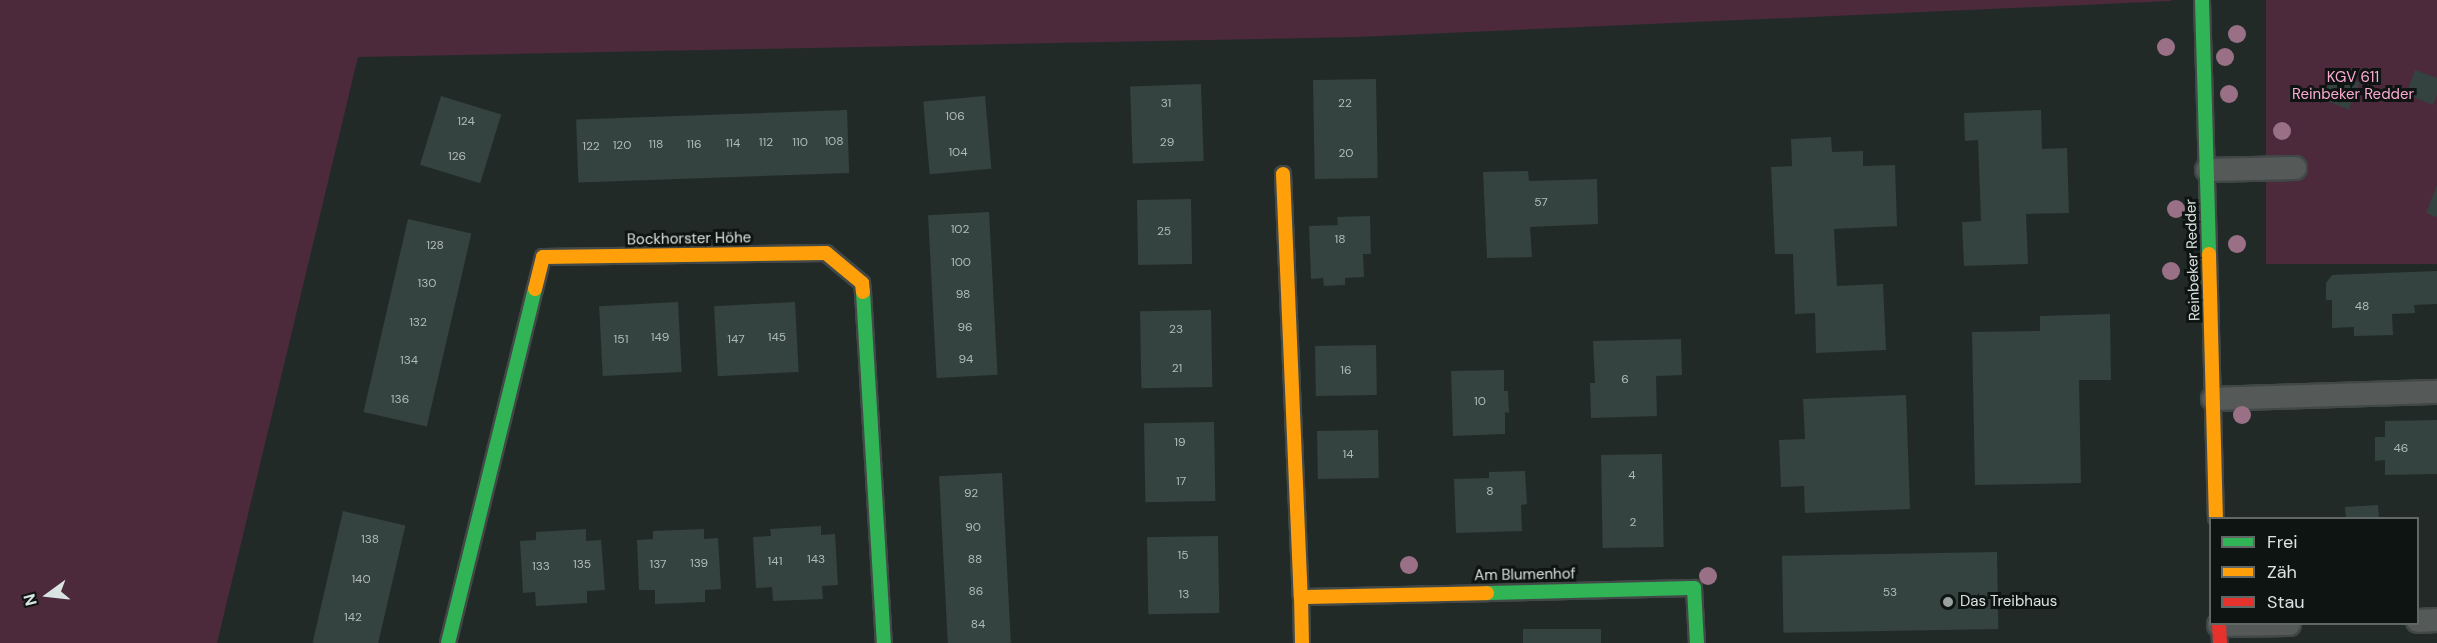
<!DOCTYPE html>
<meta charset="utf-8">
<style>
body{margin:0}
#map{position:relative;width:2437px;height:643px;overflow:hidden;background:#222a28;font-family:"DM Sans",sans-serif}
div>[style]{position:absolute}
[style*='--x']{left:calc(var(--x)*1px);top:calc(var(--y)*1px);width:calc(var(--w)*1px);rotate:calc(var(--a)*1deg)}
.green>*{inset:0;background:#4c2a3c;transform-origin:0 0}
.building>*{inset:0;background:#344240;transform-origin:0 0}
.roads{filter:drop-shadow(2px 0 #414847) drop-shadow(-2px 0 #414847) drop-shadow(0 2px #414847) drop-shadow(0 -2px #414847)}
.lane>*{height:22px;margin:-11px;padding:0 11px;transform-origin:11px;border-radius:11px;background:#555a59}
.fast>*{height:14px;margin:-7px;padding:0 7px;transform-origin:7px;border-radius:7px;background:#30b455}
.slow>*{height:14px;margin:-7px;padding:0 7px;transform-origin:7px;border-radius:7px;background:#ff9f0a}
.jam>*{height:14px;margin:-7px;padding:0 7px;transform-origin:7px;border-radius:7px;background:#e5322d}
.trees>*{width:18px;height:18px;margin:-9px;border-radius:50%;background:#997085}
.dots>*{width:16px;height:16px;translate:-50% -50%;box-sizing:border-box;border:3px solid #0e1412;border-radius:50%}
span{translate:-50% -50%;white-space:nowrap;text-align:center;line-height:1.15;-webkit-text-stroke:6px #0e1412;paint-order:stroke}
.number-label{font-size:12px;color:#b0bbb9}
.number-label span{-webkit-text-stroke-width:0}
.park-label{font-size:15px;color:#fbaad1}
.street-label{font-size:15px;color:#dae3e1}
.poi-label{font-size:15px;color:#dae3e1}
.left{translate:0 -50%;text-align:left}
.legend{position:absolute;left:2209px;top:517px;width:210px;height:108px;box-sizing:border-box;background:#0e1412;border:2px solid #606765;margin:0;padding:8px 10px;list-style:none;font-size:18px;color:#dae3e1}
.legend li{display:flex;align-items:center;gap:12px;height:30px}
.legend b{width:30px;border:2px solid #606765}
.north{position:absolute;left:18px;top:565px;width:60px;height:60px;-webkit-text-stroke:4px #0e1412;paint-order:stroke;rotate:255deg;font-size:16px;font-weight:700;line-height:24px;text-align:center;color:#dae3e1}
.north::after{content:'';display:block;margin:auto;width:21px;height:27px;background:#dae3e1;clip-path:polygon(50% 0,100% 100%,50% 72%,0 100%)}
</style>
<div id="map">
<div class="green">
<i style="clip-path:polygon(0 0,2171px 0,2171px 1px,1357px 37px,358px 57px,217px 643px,0 643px)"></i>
<i style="left:2266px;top:0;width:171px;height:264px"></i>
</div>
<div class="building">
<i style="clip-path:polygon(2415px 70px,2437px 78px,2437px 95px,2433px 105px,2406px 94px)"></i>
<i style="left:2334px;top:72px;width:28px;height:29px;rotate:23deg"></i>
<i style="left:1376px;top:79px;width:99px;height:63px;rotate:89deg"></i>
<i style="left:1201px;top:84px;width:77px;height:71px;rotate:88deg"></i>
<i style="left:441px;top:96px;width:63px;height:72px;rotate:17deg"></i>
<i style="left:985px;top:96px;width:73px;height:62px;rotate:85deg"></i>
<i style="left:847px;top:110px;width:63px;height:271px;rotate:88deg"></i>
<i style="clip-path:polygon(2041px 110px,2042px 149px,2067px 148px,2069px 213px,2026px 214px,2028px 264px,1964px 266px,1962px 222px,1981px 221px,1978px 140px,1965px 141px,1964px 113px)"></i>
<i style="clip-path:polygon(1831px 137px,1832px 152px,1863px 151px,1863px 166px,1895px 165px,1897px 226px,1834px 229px,1837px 286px,1883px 284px,1886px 350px,1816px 353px,1815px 313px,1795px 314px,1793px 254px,1775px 254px,1771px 167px,1792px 166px,1791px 139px)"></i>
<i style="clip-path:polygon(1528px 171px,1529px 181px,1597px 179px,1598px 224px,1530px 227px,1532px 257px,1487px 258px,1483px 172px)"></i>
<i style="clip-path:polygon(2437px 185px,2437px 217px,2426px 213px)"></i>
<i style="left:1191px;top:199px;width:65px;height:54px;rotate:89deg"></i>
<i style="left:989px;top:212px;width:163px;height:61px;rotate:87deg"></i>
<i style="clip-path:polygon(1370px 216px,1371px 254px,1363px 254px,1364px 277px,1345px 278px,1345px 285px,1324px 286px,1323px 278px,1311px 279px,1309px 226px,1338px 225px,1337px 217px)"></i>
<i style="left:408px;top:219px;width:65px;height:198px;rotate:13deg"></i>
<i style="clip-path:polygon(2437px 271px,2437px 304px,2414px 305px,2415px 313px,2392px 314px,2393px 335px,2354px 336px,2354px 327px,2332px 328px,2332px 300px,2326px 300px,2326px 283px,2332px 275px)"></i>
<i style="left:678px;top:302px;width:70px;height:79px;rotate:87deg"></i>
<i style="left:795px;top:302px;width:70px;height:81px;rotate:87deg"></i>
<i style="left:1211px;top:310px;width:77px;height:71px;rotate:89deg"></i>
<i style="clip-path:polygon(2110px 314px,2111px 380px,2079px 380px,2081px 483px,1975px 485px,1972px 332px,2040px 331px,2040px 316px)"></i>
<i style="clip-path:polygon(1681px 339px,1682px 375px,1656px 376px,1657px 416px,1591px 418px,1590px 383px,1595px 383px,1593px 341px)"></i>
<i style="left:1376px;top:345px;width:50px;height:61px;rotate:89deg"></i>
<i style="clip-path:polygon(1504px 370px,1504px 391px,1508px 391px,1509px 413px,1505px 412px,1505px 434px,1453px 436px,1451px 371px)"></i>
<i style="clip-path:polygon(1906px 395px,1910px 509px,1805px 513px,1804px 486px,1781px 487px,1779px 440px,1805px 439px,1803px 399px)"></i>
<i style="clip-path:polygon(2437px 420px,2437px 474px,2385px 475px,2385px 460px,2375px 461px,2375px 437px,2385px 437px,2385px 421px)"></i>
<i style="left:1214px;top:422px;width:79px;height:70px;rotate:89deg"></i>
<i style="left:1378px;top:430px;width:48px;height:61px;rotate:89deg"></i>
<i style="left:1662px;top:454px;width:93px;height:61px;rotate:89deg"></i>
<i style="clip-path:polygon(1525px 471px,1527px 504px,1521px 505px,1522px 531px,1456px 533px,1454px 479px,1489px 478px,1489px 472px)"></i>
<i style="left:1002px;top:473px;width:170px;height:63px;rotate:87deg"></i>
<i style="clip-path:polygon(2378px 505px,2379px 518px,2346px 518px,2345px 507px)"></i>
<i style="left:343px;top:511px;width:64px;height:135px;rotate:13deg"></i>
<i style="clip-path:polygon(821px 526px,821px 535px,835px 534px,838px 585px,822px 586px,823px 599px,773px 601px,772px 587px,756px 588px,753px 537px,771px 536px,770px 529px)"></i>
<i style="clip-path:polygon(586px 529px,586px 541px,601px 540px,605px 590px,587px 591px,587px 603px,536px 606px,535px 592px,523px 593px,520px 541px,536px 540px,536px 532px)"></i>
<i style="clip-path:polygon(704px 529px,704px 539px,718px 538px,721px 589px,705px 590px,705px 602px,655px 604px,655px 590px,639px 590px,637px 540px,653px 539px,653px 531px)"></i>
<i style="left:1218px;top:536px;width:77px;height:71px;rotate:89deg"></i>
<i style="left:1997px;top:552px;width:77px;height:215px;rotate:89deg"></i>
<i style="left:1601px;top:629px;width:14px;height:78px;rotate:90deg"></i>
</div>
<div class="roads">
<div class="lane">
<i style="--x:2207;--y:170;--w:88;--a:-1.3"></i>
<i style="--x:2213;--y:399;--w:224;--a:-1.8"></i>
<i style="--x:2418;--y:621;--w:19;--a:-3"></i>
<i style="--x:2219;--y:625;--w:70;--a:-0.8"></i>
</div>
<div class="fast">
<i style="--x:2202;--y:0;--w:254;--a:88.4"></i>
<i style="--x:863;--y:292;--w:352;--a:86.6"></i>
<i style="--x:1487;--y:593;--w:207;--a:-1.4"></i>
<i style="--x:1694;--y:588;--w:55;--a:86.9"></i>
<i style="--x:448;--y:643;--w:365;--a:-76.2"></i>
</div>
<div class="slow">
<i style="--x:1283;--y:174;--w:423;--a:87.6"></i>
<i style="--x:2209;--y:254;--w:264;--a:88.5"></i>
<i style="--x:535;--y:289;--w:33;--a:-76"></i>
<i style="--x:543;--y:257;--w:283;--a:-0.8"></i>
<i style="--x:826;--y:253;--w:47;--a:39.8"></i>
<i style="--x:862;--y:283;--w:9;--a:84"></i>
<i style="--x:1302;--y:643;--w:46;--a:-91.2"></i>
<i style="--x:1301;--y:597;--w:186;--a:-1.2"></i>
</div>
<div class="jam">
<i style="--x:2219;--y:624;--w:19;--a:87"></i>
</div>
</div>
<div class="trees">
<i style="left:2237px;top:34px"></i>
<i style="left:2166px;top:47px"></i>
<i style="left:2225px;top:57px"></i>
<i style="left:2229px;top:94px"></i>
<i style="left:2282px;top:131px"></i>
<i style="left:2176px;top:209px"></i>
<i style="left:2237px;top:244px"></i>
<i style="left:2171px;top:271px"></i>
<i style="left:2242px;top:415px"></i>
<i style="left:1409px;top:565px"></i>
<i style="left:1708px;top:576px"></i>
</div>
<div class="dots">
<i style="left:1948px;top:602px;background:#9aa2a0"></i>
</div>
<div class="number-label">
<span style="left:1166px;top:104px">31</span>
<span style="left:1345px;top:104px">22</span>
<span style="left:955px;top:117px">106</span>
<span style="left:466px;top:122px">124</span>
<span style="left:834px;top:142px">108</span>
<span style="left:766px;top:143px">112</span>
<span style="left:800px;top:143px">110</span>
<span style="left:1167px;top:143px">29</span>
<span style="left:733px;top:144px">114</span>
<span style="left:656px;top:145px">118</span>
<span style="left:694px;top:145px">116</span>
<span style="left:622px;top:146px">120</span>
<span style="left:591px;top:147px">122</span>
<span style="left:958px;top:153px">104</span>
<span style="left:1346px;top:154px">20</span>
<span style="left:457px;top:157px">126</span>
<span style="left:1541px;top:203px">57</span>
<span style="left:960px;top:230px">102</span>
<span style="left:1164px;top:232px">25</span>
<span style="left:1340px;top:240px">18</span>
<span style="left:435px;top:246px">128</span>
<span style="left:961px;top:263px">100</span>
<span style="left:427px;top:284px">130</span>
<span style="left:963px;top:295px">98</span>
<span style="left:2362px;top:307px">48</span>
<span style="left:418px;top:323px">132</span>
<span style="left:965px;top:328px">96</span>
<span style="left:1176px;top:330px">23</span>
<span style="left:660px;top:338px">149</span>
<span style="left:777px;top:338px">145</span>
<span style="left:621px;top:340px">151</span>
<span style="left:736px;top:340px">147</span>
<span style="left:966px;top:360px">94</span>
<span style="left:409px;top:361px">134</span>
<span style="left:1177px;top:369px">21</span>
<span style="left:1346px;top:371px">16</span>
<span style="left:1625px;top:380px">6</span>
<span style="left:400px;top:400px">136</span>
<span style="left:1480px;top:402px">10</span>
<span style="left:1180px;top:443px">19</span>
<span style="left:2401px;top:449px">46</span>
<span style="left:1348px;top:455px">14</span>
<span style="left:1632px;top:476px">4</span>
<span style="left:1181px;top:482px">17</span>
<span style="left:1490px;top:492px">8</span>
<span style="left:971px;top:494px">92</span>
<span style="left:1633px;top:523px">2</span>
<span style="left:973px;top:528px">90</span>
<span style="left:370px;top:540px">138</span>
<span style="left:1183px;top:556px">15</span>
<span style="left:816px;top:560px">143</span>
<span style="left:975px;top:560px">88</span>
<span style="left:775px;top:562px">141</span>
<span style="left:699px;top:564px">139</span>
<span style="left:582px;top:565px">135</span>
<span style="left:658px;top:565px">137</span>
<span style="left:541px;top:567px">133</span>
<span style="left:361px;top:580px">140</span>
<span style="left:976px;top:592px">86</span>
<span style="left:1890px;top:593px">53</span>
<span style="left:1184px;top:595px">13</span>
<span style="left:353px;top:618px">142</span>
<span style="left:978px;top:625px">84</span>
</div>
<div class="park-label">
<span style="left:2353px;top:86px">KGV 611<br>Reinbeker Redder</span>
</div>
<div class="street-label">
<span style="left:689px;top:239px;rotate:-1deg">Bockhorster Höhe</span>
<span style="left:2193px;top:260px;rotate:-92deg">Reinbeker Redder</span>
<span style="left:1525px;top:575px;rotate:-1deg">Am Blumenhof</span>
</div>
<div class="poi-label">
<span class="left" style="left:1960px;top:602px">Das Treibhaus</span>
</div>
<ul class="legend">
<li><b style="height:8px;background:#30b455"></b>Frei</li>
<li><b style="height:8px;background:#ff9f0a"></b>Zäh</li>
<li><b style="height:8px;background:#e5322d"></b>Stau</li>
</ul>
<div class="north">N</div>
</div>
